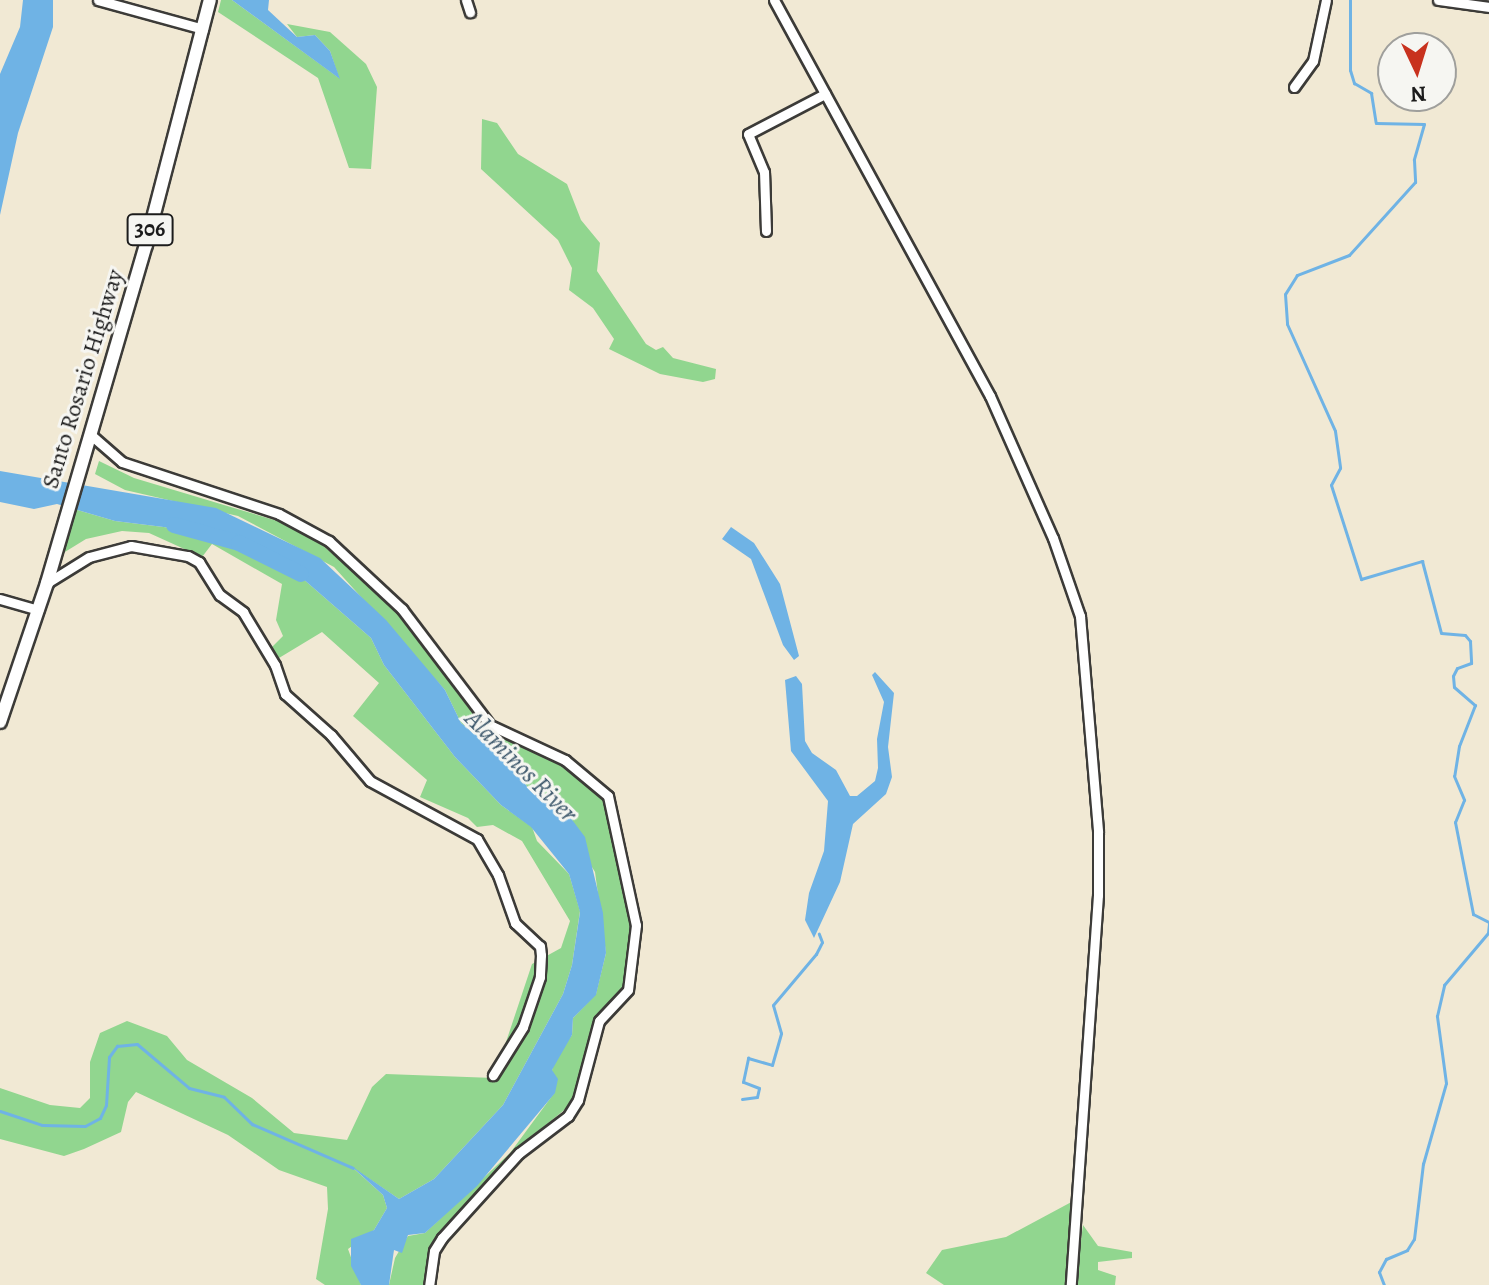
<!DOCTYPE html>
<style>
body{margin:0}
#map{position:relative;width:1489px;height:1285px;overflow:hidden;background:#f1e9d4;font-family:Alegreya,serif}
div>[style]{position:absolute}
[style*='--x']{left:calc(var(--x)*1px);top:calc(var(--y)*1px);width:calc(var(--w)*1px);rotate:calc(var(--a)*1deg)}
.green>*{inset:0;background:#91d68f}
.water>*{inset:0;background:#6fb3e5}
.stream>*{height:3px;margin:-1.5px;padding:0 1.5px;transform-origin:1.5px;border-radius:1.5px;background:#6fb3e5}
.river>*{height:16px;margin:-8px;padding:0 8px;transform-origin:8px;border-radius:8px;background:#6fb3e5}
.roads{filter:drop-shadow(2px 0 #3c3b38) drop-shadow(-2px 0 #3c3b38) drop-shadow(0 2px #3c3b38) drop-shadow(0 -2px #3c3b38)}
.minor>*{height:9px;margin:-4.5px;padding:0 4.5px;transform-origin:4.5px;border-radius:4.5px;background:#fff}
.major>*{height:12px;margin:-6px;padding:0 6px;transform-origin:6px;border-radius:6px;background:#fff}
span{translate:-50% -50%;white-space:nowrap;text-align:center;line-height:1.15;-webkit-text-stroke:6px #f6f6f2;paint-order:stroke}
.shield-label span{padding:2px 6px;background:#f6f6f2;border:2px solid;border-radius:6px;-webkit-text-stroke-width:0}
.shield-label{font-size:22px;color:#1c1c1c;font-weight:700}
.street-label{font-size:24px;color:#1c1c1c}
.water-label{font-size:26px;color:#3d586c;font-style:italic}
.north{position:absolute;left:1377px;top:32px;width:80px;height:80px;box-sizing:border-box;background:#f6f6f2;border:2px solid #9f9f9c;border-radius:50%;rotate:176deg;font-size:22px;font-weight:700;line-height:32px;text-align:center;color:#1c1c1c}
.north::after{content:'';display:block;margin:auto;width:28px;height:36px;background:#c8321e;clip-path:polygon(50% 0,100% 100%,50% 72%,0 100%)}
</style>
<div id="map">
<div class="green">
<i style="clip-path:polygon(221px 0,232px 0,339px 78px,330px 51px,315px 35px,297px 37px,287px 24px,330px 32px,366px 64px,377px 87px,371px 169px,349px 168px,318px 78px,218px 12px)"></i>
<i style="clip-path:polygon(482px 119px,497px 123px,518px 154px,567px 184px,581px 220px,600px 243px,597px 271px,646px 344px,656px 350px,663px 347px,673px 358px,716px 369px,715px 379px,703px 382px,660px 374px,609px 349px,614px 339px,593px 308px,569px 290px,572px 268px,558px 240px,481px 169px)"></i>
<i style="clip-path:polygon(99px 461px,134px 478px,284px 523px,320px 543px,397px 610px,478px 716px,564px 762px,606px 797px,633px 919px,626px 986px,603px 1010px,574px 1102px,525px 1142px,435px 1242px,427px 1285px,389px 1285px,395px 1258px,408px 1236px,425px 1233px,510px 1153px,555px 1092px,552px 1070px,557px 1055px,572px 1035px,573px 1018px,596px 994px,606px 953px,595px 872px,548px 795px,529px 789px,505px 757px,461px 723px,445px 690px,334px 567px,238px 516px,125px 490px,95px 474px)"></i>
<i style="clip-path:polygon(74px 509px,115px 521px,220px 534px,294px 571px,371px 638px,384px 665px,455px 757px,501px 805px,532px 827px,537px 841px,569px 874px,580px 911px,572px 965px,563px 994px,503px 1105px,434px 1179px,399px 1199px,352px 1167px,383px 1195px,387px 1208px,374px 1230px,348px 1249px,361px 1285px,325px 1285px,316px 1279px,328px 1209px,327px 1187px,279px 1170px,228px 1135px,136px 1092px,128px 1102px,121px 1132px,84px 1149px,64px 1156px,0 1139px,0 1088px,50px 1105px,80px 1108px,90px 1098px,90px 1062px,100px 1033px,127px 1021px,167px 1036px,187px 1060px,252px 1098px,294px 1133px,347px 1140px,372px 1087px,386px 1074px,494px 1078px,532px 964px,561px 948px,570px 921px,522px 841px,493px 825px,477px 827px,468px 818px,420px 797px,427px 780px,353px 716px,379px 683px,322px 632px,279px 658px,272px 647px,283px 636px,276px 620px,282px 584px,212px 544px,202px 557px,149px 533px,122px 531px,86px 539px,60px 555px)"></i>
<i style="clip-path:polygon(1077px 1199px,1068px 1285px,944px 1285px,926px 1273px,942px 1250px,1006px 1237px)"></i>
<i style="clip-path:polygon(1083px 1225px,1098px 1246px,1132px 1252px,1132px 1258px,1098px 1262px,1098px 1270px,1116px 1276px,1115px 1285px,1075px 1285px)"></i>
</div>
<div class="water">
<i style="clip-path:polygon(23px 0,53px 0,53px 27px,18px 133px,0 215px,0 74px,20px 27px)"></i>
<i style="clip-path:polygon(232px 0,269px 0,268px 10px,297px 37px,315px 35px,330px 51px,340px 79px)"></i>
<i style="clip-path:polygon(0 471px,216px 508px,320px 558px,386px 620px,445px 690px,461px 723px,505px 757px,529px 789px,558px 801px,585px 837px,603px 913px,606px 953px,596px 995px,573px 1018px,572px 1035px,552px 1070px,558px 1079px,555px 1093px,477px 1186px,425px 1233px,408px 1235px,402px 1253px,394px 1250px,389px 1285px,361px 1285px,351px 1266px,351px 1239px,374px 1230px,387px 1208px,383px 1195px,350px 1165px,399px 1199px,434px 1179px,503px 1105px,563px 994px,572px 965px,580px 912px,569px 874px,531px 827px,501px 805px,455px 757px,384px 665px,371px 638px,294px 571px,220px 534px,115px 521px,57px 504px,34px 509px,0 502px)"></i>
<i style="clip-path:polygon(731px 527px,754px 543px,780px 584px,799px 656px,794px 660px,783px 645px,751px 559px,722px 539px)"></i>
<i style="clip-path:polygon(875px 672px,894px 693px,888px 747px,892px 777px,886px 794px,853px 824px,840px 882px,814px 938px,805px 920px,809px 893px,824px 851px,828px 801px,791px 751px,785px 680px,796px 676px,802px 684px,805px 741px,812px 753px,836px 770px,850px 796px,857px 796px,875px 781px,878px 768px,877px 739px,884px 702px,872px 675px)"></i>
</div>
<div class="stream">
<i style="--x:1350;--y:0;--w:70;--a:90"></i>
<i style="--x:1350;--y:70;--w:14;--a:73"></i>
<i style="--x:1354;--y:83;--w:20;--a:30"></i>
<i style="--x:1371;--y:93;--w:30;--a:81"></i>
<i style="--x:1376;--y:123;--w:48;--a:1.2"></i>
<i style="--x:1424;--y:124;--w:37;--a:106"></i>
<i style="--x:1414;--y:160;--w:22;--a:87"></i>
<i style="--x:1415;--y:182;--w:98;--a:132.1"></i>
<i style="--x:1349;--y:255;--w:56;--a:159"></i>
<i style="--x:1297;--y:275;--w:22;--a:122"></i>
<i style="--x:1285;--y:294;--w:30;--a:86"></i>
<i style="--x:1287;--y:324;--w:117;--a:65.8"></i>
<i style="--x:1335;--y:431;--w:37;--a:82"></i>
<i style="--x:1340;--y:468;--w:19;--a:118"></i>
<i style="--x:1331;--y:485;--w:99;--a:72.3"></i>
<i style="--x:1361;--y:579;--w:64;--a:-16.4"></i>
<i style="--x:1422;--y:561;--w:74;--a:75.2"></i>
<i style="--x:1441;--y:633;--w:24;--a:5"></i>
<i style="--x:1465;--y:635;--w:8;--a:50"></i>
<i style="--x:1470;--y:641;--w:22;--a:87"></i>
<i style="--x:1471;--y:663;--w:15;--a:160"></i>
<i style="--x:1457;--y:668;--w:9;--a:117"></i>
<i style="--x:1453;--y:676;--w:11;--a:85"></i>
<i style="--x:1454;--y:687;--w:28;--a:41"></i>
<i style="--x:1475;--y:705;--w:44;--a:111.3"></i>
<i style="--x:1459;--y:746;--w:30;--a:99"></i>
<i style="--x:1454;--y:776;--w:26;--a:67"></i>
<i style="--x:1464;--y:800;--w:24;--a:112"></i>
<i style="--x:1455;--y:822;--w:94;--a:78.9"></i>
<i style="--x:1473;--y:914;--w:18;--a:27"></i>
<i style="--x:742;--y:1099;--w:15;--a:-8"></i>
<i style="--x:757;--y:1097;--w:9;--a:-77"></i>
<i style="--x:759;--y:1088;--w:17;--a:-159"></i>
<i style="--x:743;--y:1082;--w:25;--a:-78"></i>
<i style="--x:748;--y:1058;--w:25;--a:16"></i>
<i style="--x:772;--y:1065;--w:33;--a:-74"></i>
<i style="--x:781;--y:1033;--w:29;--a:-106"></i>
<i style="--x:773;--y:1005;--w:67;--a:-49.9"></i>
<i style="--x:816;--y:954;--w:13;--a:-63"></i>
<i style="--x:822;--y:942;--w:9;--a:-111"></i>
<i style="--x:0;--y:1111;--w:44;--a:18.4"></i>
<i style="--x:42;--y:1125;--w:43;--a:1.3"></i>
<i style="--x:85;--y:1126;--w:17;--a:-28"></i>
<i style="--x:100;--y:1118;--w:14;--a:-65"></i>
<i style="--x:106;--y:1105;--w:48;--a:-86.4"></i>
<i style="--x:109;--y:1057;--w:14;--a:-54"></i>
<i style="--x:117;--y:1046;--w:20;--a:-6"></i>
<i style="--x:137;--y:1044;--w:68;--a:40.2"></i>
<i style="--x:189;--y:1088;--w:36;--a:14"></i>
<i style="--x:224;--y:1097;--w:39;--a:44"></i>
<i style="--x:252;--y:1124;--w:110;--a:23.5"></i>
<i style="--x:1384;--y:1285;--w:14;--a:-111"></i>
<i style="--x:1379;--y:1272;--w:15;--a:-62"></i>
<i style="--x:1386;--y:1259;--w:23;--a:-23"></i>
<i style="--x:1407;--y:1250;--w:13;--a:-58"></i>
<i style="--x:1414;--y:1239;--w:76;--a:-83.2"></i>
<i style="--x:1423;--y:1164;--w:84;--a:-74.1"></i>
<i style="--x:1446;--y:1083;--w:68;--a:-97.7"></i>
<i style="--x:1437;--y:1016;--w:32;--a:-77"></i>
<i style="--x:1444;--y:985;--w:68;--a:-49.8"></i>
<i style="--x:1488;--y:933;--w:10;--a:-84"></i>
</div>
<div class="river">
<i style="--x:174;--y:525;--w:67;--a:15.5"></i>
<i style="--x:239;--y:543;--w:69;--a:26.6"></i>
</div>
<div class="roads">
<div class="minor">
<i style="--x:98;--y:0;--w:109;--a:15.4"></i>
<i style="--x:466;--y:0;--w:13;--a:72"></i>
<i style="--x:774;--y:0;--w:451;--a:61.4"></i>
<i style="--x:990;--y:396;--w:155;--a:66.1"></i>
<i style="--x:1053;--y:538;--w:83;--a:70.9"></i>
<i style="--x:1080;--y:616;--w:217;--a:85.2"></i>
<i style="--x:1098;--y:832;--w:63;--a:90"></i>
<i style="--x:1098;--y:895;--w:391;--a:94"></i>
<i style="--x:1438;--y:0;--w:51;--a:7.8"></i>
<i style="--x:1294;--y:87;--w:32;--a:-54"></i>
<i style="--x:1313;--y:61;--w:62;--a:-78"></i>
<i style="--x:766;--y:231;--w:59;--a:-91.9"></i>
<i style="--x:764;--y:172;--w:41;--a:-112.8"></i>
<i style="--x:748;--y:134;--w:87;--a:-27.5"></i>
<i style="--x:91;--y:435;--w:41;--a:41.1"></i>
<i style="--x:122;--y:462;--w:165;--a:18.3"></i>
<i style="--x:279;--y:514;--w:57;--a:28.4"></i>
<i style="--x:329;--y:541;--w:100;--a:43"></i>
<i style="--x:402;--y:609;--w:146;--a:52.8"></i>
<i style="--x:490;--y:725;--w:83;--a:25"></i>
<i style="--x:565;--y:760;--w:56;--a:39.9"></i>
<i style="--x:608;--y:796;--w:132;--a:77.8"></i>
<i style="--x:636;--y:925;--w:65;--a:97"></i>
<i style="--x:628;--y:990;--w:42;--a:133.1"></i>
<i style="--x:599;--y:1021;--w:82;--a:104.9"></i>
<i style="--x:578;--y:1100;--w:19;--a:122"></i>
<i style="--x:568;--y:1116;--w:61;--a:142.9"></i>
<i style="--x:519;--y:1153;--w:115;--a:132.2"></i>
<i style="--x:442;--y:1238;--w:15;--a:122"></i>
<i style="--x:434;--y:1251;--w:34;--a:98"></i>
<i style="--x:47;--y:583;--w:49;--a:-31.8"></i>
<i style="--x:89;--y:557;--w:43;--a:-14.7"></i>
<i style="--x:131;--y:546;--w:58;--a:10"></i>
<i style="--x:188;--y:556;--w:13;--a:29"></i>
<i style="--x:199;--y:562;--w:39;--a:58"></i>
<i style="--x:220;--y:595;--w:29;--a:36"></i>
<i style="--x:243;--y:612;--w:62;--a:58.9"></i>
<i style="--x:275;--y:665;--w:31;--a:71"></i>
<i style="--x:285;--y:694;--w:62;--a:41.7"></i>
<i style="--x:331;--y:735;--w:60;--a:49.7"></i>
<i style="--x:370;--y:781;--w:122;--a:28.5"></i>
<i style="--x:477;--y:839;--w:42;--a:59.7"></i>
<i style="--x:498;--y:875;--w:51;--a:70.5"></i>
<i style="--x:515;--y:923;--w:34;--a:43"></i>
<i style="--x:540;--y:946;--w:9;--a:84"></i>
<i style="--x:541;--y:955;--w:22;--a:93"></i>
<i style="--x:540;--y:977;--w:53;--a:108.8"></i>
<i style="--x:523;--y:1027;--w:57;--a:122"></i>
<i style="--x:0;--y:599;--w:40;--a:16"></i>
</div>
<div class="major">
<i style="--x:0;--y:722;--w:147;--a:-71.3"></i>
<i style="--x:47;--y:583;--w:352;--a:-73.7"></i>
<i style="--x:146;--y:245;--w:253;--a:-75.4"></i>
</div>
</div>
<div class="shield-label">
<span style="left:150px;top:230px">306</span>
</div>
<div class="street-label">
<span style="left:83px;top:379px;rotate:-73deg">Santo Rosario Highway</span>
</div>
<div class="water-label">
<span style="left:521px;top:766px;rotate:45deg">Alaminos River</span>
</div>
<div class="north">N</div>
</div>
